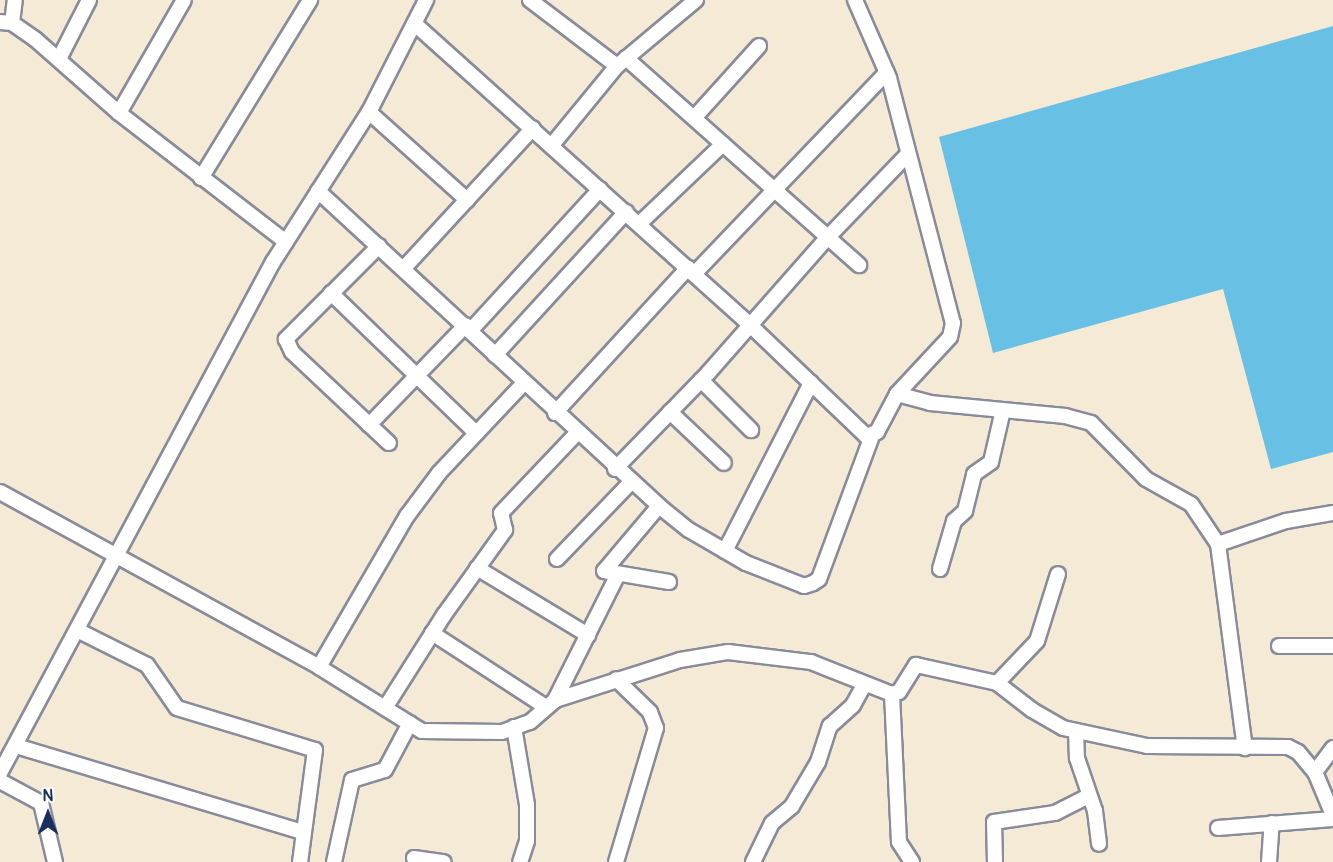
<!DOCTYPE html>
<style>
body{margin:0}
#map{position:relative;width:1333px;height:862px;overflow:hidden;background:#f4ead6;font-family:Pangolin,sans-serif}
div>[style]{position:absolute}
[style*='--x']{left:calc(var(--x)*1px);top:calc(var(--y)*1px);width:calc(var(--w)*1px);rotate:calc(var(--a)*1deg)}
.water>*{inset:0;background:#68c0e5}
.roads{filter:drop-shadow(2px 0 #888c9a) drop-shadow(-2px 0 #888c9a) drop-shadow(0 2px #888c9a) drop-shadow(0 -2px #888c9a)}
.minor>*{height:14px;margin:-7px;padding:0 7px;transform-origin:7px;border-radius:7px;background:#fff}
span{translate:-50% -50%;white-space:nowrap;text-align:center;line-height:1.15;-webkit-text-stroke:6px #fff;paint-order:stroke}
.north{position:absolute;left:18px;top:784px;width:60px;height:60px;-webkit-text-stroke:4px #fff;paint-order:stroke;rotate:0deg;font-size:16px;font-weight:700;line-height:24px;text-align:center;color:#1b2f5e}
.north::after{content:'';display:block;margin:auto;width:21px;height:27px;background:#1b2f5e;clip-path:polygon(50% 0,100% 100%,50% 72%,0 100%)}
</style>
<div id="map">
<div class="water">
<i style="clip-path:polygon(1333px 26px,1333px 452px,1271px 469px,1223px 289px,993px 353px,939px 137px)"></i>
</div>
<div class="roads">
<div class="minor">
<i style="--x:530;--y:0;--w:109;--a:37.2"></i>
<i style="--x:855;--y:0;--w:85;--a:66.4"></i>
<i style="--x:889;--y:78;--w:253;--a:75.4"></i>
<i style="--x:953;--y:323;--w:14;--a:102"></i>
<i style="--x:950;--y:337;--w:78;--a:132.9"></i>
<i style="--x:897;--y:394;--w:34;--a:15"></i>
<i style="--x:930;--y:403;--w:136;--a:5.5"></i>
<i style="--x:1065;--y:416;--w:27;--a:15"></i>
<i style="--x:1091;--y:423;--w:78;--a:45.5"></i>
<i style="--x:1146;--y:479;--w:51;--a:29.1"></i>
<i style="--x:1191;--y:504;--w:48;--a:56"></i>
<i style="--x:1218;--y:544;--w:206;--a:82.5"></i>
<i style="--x:0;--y:22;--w:12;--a:5"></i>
<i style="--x:12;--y:23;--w:28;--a:35"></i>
<i style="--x:35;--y:39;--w:112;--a:41.4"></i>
<i style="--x:119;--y:113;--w:211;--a:37.7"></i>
<i style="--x:12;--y:23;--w:23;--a:-83"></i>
<i style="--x:416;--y:25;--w:448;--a:41.9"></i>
<i style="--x:749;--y:324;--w:162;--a:43.7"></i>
<i style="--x:866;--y:436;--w:12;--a:-20"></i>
<i style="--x:877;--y:432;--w:43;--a:-62.2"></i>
<i style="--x:60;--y:57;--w:64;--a:-63"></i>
<i style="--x:626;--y:58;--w:312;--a:41.6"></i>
<i style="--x:369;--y:112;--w:132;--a:41.9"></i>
<i style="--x:119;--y:113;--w:130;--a:-60.1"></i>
<i style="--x:694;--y:118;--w:97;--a:-47.9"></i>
<i style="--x:552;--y:145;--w:102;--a:-50.6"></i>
<i style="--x:617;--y:66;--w:103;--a:-39.9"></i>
<i style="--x:201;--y:178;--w:209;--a:-58.5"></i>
<i style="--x:318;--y:191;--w:464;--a:42.7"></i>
<i style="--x:659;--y:506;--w:85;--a:130.2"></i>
<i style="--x:604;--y:571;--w:66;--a:9.6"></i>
<i style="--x:639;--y:224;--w:116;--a:-43.6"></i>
<i style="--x:379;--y:246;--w:132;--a:135"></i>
<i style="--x:286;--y:339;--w:14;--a:65"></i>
<i style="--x:292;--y:352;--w:133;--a:43.2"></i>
<i style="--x:404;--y:268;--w:190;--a:-47.3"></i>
<i style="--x:694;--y:274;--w:279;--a:-46.3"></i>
<i style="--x:331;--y:293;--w:202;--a:44"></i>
<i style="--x:471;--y:330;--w:191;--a:-47.5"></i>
<i style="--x:495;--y:355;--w:194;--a:-47.5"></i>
<i style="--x:701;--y:380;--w:71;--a:45"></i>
<i style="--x:670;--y:412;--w:74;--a:43.4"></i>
<i style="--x:555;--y:413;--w:197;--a:-47.5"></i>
<i style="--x:369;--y:425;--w:139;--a:-45.9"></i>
<i style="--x:615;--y:469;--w:135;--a:-45.9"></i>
<i style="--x:709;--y:372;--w:180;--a:-48.6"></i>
<i style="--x:828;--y:237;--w:115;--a:-46.1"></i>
<i style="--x:0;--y:492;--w:364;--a:28.7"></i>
<i style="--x:319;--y:667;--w:121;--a:31.9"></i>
<i style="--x:422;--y:731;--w:80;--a:0.7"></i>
<i style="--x:502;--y:732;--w:30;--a:-20"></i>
<i style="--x:530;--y:722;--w:33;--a:-41"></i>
<i style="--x:555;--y:700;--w:131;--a:-17.7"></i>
<i style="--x:680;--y:660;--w:49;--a:-9.5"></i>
<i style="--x:728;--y:652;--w:84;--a:6.9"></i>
<i style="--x:811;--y:662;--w:87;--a:21.6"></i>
<i style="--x:892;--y:694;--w:7;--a:-16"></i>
<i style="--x:899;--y:692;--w:32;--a:-58"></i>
<i style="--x:916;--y:665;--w:83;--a:12.5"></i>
<i style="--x:997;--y:683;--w:44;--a:37.6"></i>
<i style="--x:1032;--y:710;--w:36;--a:30"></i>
<i style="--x:1063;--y:728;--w:86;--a:12.1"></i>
<i style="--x:1147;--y:746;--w:141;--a:0.4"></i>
<i style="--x:1288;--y:747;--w:11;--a:27"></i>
<i style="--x:1298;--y:752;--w:26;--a:50"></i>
<i style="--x:1315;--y:772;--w:47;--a:67.3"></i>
<i style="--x:659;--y:506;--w:38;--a:39"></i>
<i style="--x:689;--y:530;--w:66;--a:30.1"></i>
<i style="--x:746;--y:563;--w:62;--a:21.6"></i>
<i style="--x:804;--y:586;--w:9;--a:-18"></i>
<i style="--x:813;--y:583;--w:7;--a:-34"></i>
<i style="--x:819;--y:579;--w:153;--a:-69.7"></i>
<i style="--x:1218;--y:544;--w:72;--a:-18.7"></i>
<i style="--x:1286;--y:521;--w:48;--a:-9.7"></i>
<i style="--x:725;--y:551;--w:189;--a:-62.9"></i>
<i style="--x:557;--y:559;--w:107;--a:-46.1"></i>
<i style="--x:477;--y:568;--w:130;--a:31.1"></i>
<i style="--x:940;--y:569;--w:50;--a:-73.7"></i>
<i style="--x:954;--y:521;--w:15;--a:-42"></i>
<i style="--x:965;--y:511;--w:38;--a:-76"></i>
<i style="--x:974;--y:474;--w:21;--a:-35"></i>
<i style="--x:991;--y:462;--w:53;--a:-77"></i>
<i style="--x:79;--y:631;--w:76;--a:26.6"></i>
<i style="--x:147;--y:665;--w:52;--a:55.1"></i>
<i style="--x:177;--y:708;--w:144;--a:16.9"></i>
<i style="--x:315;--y:750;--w:113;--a:97.6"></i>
<i style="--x:432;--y:633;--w:136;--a:33"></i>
<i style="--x:1279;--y:646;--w:54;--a:0"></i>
<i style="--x:319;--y:667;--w:175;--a:-59.8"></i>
<i style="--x:407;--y:516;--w:54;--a:-53.3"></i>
<i style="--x:439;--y:473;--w:122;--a:-46.7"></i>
<i style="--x:997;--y:683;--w:58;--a:-46.4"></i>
<i style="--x:1037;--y:641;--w:70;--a:-72.6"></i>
<i style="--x:892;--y:694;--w:148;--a:87.3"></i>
<i style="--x:899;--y:842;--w:24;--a:57"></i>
<i style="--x:555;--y:700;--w:141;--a:-63.4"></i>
<i style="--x:385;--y:708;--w:110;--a:-57.6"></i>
<i style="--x:444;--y:615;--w:105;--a:-54.3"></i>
<i style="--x:505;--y:530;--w:17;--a:-103"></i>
<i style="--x:501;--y:513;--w:110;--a:-46.5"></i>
<i style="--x:514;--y:727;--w:79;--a:80.5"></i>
<i style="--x:527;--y:805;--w:36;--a:90"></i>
<i style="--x:527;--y:841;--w:22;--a:108"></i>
<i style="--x:1076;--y:731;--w:27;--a:88"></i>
<i style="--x:1077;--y:758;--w:56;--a:71.2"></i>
<i style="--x:1095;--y:811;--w:33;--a:83"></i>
<i style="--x:16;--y:746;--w:299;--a:16.7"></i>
<i style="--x:1315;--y:772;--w:30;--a:-53"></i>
<i style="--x:0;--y:773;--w:579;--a:-61.89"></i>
<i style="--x:273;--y:262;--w:178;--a:-57.4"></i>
<i style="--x:369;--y:112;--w:126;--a:-63"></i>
<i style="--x:0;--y:781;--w:47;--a:28.2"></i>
<i style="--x:41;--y:803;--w:61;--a:76.7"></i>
<i style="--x:1218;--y:828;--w:115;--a:-4.5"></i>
<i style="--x:414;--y:858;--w:30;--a:8"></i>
<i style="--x:334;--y:862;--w:84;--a:-77.6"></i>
<i style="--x:352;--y:780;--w:34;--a:-17"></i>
<i style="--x:385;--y:770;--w:53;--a:-62"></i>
<i style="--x:616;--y:862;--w:140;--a:-73.4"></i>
<i style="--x:656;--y:728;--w:17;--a:-111"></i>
<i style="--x:650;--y:712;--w:47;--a:-135.9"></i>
<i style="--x:753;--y:862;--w:43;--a:-64"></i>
<i style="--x:772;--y:823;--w:26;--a:-40"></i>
<i style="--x:792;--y:806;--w:51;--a:-59.4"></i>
<i style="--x:818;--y:762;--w:38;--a:-72"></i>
<i style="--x:830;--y:726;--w:31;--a:-42"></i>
<i style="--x:853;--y:705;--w:23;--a:-61"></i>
<i style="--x:995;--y:862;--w:40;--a:-91.4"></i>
<i style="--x:994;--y:822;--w:62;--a:-8.4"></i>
<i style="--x:1055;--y:813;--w:37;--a:-27"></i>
<i style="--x:1269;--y:862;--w:39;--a:-86"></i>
</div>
</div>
<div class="north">N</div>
</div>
